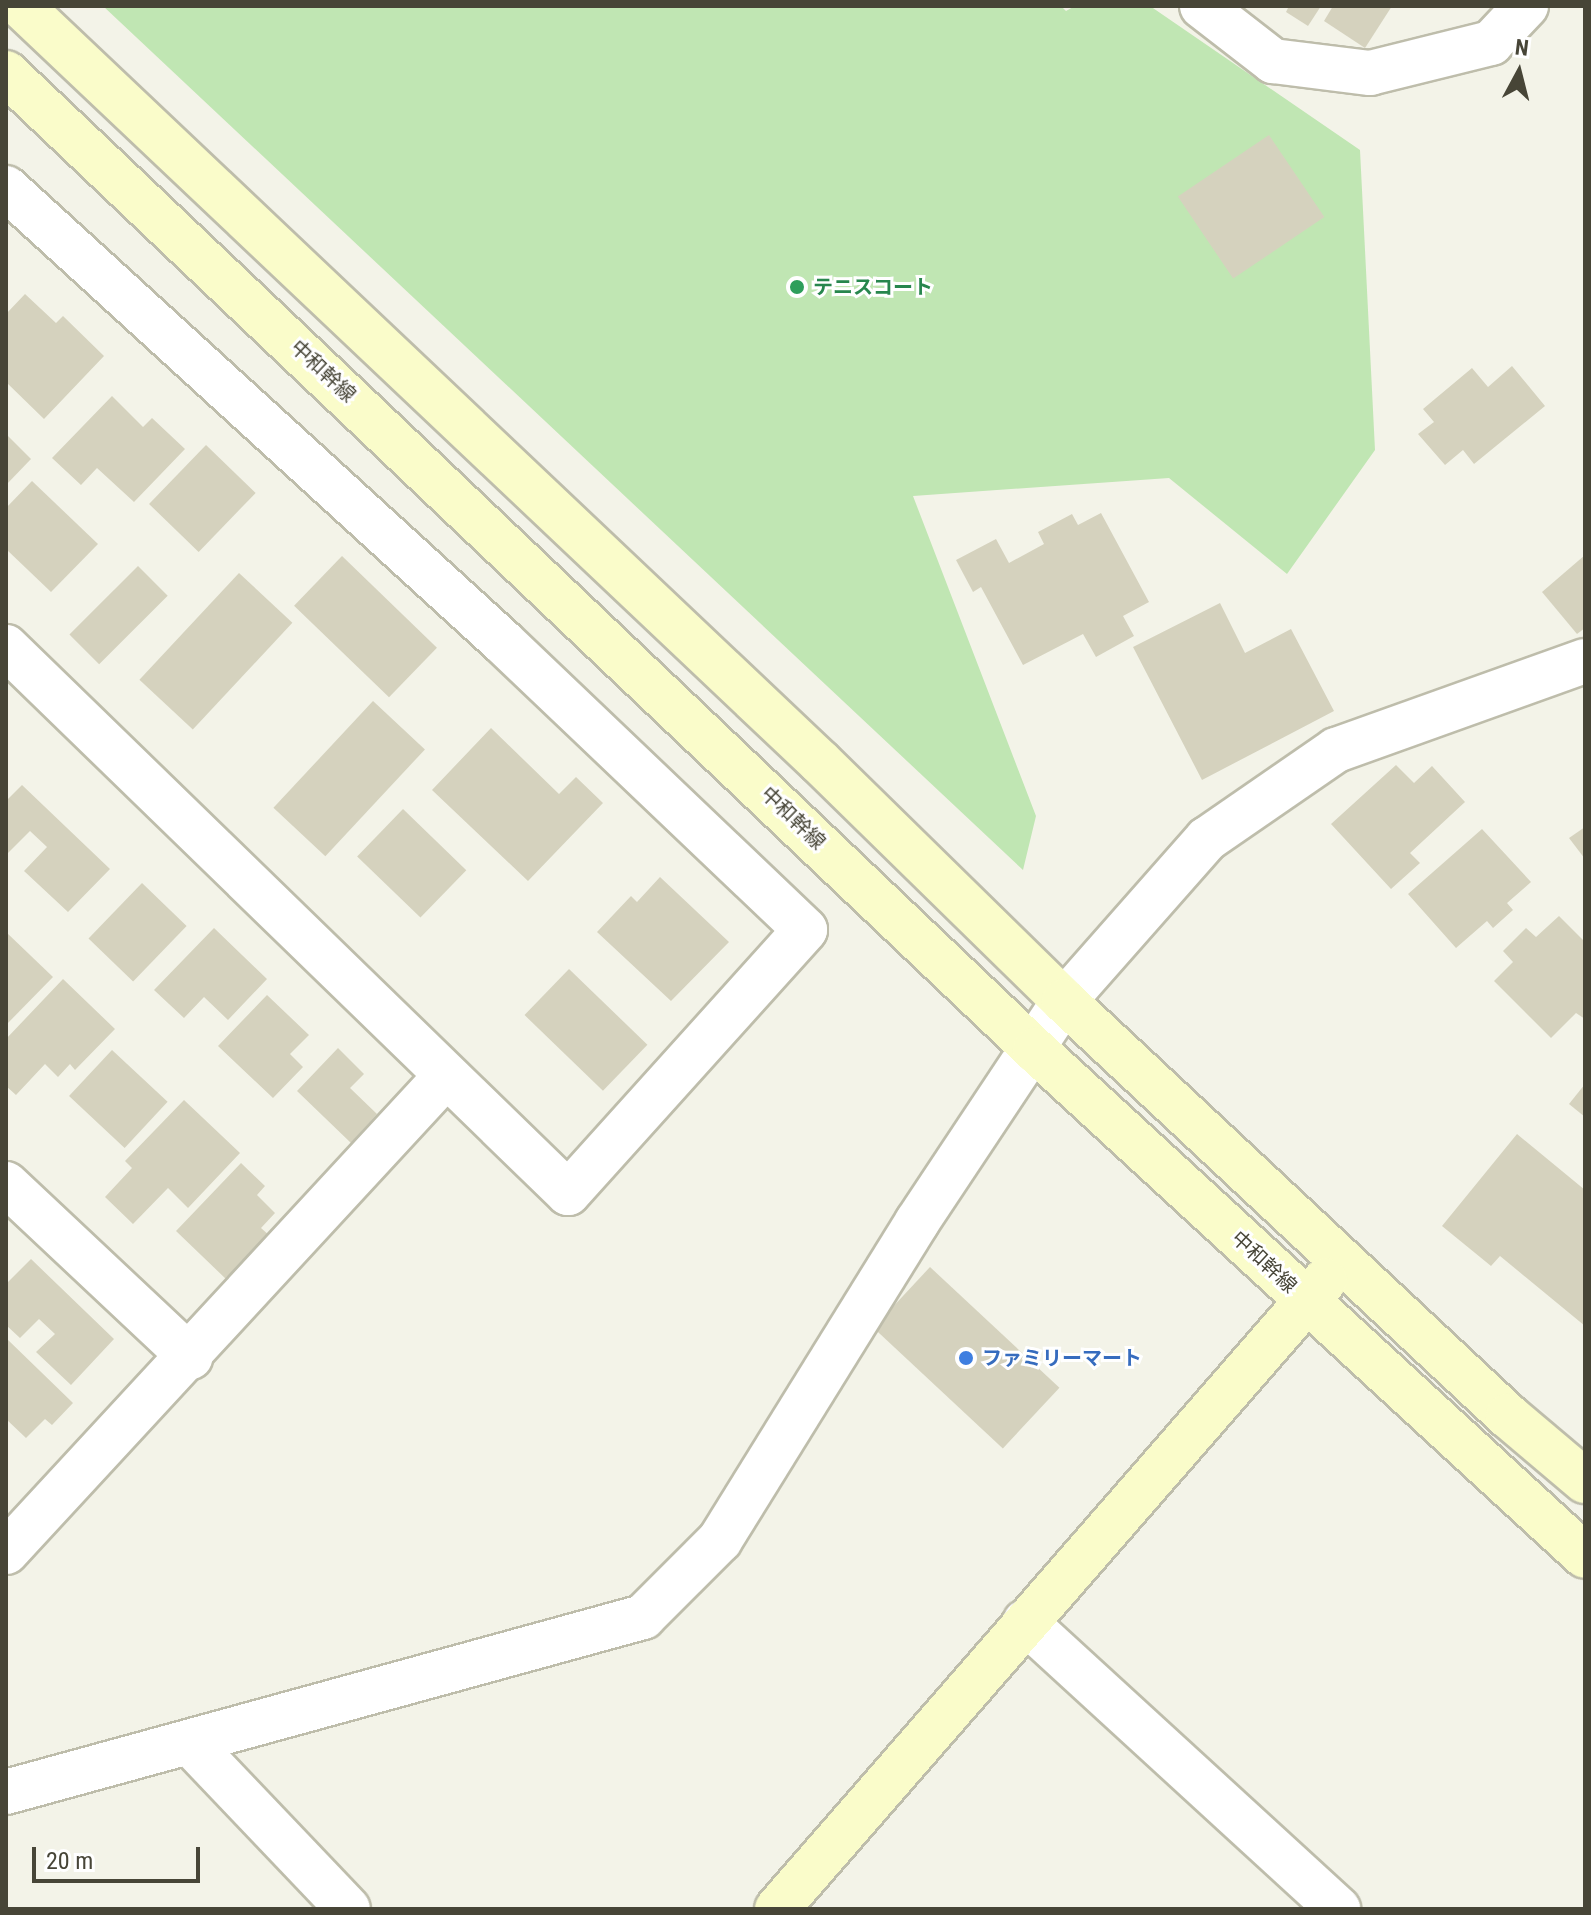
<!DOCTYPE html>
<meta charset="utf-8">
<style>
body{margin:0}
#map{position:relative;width:1591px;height:1915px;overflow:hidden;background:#f3f3e8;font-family:"Roboto Condensed","Noto Sans JP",sans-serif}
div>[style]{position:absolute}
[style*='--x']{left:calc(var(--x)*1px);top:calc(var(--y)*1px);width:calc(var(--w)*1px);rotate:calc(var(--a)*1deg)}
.green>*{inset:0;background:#c0e6b3}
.building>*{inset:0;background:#d5d2be;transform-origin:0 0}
.roads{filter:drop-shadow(2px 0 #bebdab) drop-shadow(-2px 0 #bebdab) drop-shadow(0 2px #bebdab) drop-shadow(0 -2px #bebdab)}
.street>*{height:44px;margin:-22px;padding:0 22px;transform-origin:22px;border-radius:22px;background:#fff}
.secondary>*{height:44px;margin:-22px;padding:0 22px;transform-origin:22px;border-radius:22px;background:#fafcca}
.dots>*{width:22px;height:22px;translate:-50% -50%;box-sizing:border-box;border:4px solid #fff;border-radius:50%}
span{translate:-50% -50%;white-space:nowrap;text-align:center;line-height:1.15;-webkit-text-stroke:6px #fff;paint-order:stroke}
.leisure-label{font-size:20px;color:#27864d;font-weight:700}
.left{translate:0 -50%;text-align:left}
.street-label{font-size:20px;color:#474537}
.shop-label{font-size:20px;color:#366cbe;font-weight:700}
.frame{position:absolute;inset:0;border:8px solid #474537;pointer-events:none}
.north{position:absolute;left:1479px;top:32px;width:80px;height:80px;-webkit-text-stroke:6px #fff;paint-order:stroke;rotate:7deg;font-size:22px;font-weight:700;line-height:32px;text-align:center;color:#474537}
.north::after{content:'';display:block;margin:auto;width:28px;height:36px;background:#474537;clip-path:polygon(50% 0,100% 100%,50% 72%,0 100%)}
.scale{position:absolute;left:32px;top:1847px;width:168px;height:36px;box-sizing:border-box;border:4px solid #474537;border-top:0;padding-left:10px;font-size:24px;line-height:28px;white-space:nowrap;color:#474537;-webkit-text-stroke:6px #fff;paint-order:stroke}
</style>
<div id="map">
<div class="green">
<i style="clip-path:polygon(103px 6px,1061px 6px,1066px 11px,1075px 6px,1150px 6px,1360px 150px,1375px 450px,1287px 574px,1169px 478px,913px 496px,1036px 816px,1023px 870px)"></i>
</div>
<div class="building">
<i style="clip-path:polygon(1289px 6px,1321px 6px,1308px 26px,1286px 12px)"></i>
<i style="clip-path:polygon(1333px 6px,1392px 6px,1365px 48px,1324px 21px)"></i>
<i style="left:1269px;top:135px;width:99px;height:110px;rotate:56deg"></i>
<i style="clip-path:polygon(25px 294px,56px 323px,63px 316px,104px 356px,44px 419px,6px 382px,6px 314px)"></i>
<i style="clip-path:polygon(1512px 366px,1545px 406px,1474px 464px,1463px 450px,1445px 465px,1418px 434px,1434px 422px,1423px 409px,1472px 368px,1488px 387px)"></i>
<i style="clip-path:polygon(112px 396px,143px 427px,152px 418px,185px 449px,134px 502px,97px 468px,81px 485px,52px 458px)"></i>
<i style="clip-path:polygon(6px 434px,31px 459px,6px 485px)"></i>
<i style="left:206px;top:445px;width:69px;height:82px;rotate:44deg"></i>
<i style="clip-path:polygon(32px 481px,98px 544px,51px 592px,6px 549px,6px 508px)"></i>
<i style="clip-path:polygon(1101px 513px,1149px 602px,1123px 616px,1134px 636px,1096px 657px,1083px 634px,1023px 665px,981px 587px,973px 592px,956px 560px,996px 539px,1009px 563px,1044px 544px,1038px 532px,1072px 514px,1078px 525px)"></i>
<i style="clip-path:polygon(1585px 555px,1585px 628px,1577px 634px,1542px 592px)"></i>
<i style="left:342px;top:556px;width:132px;height:69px;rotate:44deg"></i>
<i style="left:138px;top:566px;width:42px;height:97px;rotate:45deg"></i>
<i style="left:239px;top:573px;width:73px;height:146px;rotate:43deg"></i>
<i style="clip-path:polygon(1220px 603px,1245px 653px,1291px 629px,1334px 711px,1202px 780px,1133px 647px)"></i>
<i style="left:373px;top:701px;width:71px;height:146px;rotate:43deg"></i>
<i style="clip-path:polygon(491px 728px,559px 794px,576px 777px,603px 803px,528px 881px,432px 790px)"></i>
<i style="clip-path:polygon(1396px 765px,1414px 783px,1432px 766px,1465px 802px,1410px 853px,1420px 863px,1391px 889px,1331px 824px)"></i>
<i style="clip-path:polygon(22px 785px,110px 869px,68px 912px,24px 871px,47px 847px,30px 831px,6px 855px,6px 801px)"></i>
<i style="left:403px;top:809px;width:88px;height:66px;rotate:44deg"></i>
<i style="clip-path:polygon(1585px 827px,1585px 859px,1569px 838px)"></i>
<i style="clip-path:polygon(1482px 829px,1531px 882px,1507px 903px,1513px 910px,1493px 928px,1487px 921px,1456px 948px,1408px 894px)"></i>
<i style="clip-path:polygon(660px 877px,729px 942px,671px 1001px,597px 932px,631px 896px,637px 902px)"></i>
<i style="left:142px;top:883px;width:62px;height:77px;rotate:44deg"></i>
<i style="clip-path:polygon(1559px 916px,1585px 942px,1585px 1019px,1576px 1013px,1551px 1038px,1494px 981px,1513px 962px,1503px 951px,1526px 928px,1536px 937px)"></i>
<i style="clip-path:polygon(214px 928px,267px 979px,228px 1020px,204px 997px,184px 1018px,154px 990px)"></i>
<i style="clip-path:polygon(6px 932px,53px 977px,6px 1025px)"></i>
<i style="left:569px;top:969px;width:109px;height:64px;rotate:44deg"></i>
<i style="clip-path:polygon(63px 979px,115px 1029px,75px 1070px,70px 1064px,58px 1077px,45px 1064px,16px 1095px,6px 1086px,6px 1039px)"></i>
<i style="clip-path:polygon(267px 995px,309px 1035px,290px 1054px,303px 1067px,273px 1098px,218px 1046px)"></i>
<i style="clip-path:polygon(338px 1048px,364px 1074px,350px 1088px,377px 1114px,351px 1143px,297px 1091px)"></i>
<i style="left:112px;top:1050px;width:76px;height:63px;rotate:43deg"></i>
<i style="clip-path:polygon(1585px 1084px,1585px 1117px,1569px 1104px)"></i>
<i style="clip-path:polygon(184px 1100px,240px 1153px,188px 1208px,168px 1188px,133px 1224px,105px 1197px,132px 1168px,125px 1161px)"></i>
<i style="clip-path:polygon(1517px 1134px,1585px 1190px,1585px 1326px,1500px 1256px,1491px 1266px,1442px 1226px)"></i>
<i style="clip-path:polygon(241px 1163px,265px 1186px,257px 1195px,275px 1213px,261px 1228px,270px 1236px,227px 1280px,176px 1231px)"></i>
<i style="clip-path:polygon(31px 1259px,114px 1339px,71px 1385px,36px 1352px,55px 1334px,39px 1319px,20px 1338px,6px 1325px,6px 1284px)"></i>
<i style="left:930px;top:1267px;width:177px;height:83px;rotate:43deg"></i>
<i style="clip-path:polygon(6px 1338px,73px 1403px,52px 1425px,45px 1419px,26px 1438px,6px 1419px)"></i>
</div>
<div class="roads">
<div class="street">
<i style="--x:1202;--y:6;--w:90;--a:37.8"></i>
<i style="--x:1273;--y:61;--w:98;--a:7.1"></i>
<i style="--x:1370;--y:73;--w:125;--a:-13.9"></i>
<i style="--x:1491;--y:43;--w:51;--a:-46.6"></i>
<i style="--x:6;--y:188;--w:673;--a:42.41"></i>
<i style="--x:503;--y:642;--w:417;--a:43.6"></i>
<i style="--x:805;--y:930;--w:354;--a:132"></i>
<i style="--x:568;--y:1193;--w:784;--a:-135.83"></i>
<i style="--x:6;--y:1184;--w:253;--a:43.2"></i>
<i style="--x:6;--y:1552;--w:647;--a:-47.26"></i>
<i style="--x:1025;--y:1622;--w:425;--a:42.5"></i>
<i style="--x:192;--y:1745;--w:226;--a:46.4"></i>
<i style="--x:6;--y:1792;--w:661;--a:-15.36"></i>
<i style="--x:643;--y:1617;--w:109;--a:-45"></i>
<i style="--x:720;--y:1540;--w:374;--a:-58.2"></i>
<i style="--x:917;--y:1222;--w:265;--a:-56.4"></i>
<i style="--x:1064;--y:1001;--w:216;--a:-48.6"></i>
<i style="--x:1207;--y:839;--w:157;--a:-34.6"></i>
<i style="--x:1336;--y:750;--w:264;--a:-19.7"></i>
</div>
<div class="secondary">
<i style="--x:21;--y:6;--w:1100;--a:43.42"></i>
<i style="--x:820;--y:762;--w:342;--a:44.4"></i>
<i style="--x:1064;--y:1001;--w:608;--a:43.07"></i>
<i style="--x:1508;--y:1416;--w:101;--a:40.2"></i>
<i style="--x:6;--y:73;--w:1419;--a:43.52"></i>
<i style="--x:1035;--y:1050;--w:747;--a:42.61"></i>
<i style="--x:777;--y:1909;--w:834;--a:-48.94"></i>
</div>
</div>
<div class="dots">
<i style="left:797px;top:287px;background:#2e9e5b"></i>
<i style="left:966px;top:1358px;background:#3f7fe0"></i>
</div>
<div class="leisure-label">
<span class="left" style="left:813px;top:287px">テニスコート</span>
</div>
<div class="street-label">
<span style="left:323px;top:371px;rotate:43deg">中和幹線</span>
<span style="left:793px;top:818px;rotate:44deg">中和幹線</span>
<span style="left:1264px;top:1262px;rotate:43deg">中和幹線</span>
</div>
<div class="shop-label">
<span class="left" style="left:982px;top:1358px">ファミリーマート</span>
</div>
<div class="frame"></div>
<div class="north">N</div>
<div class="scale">20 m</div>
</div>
